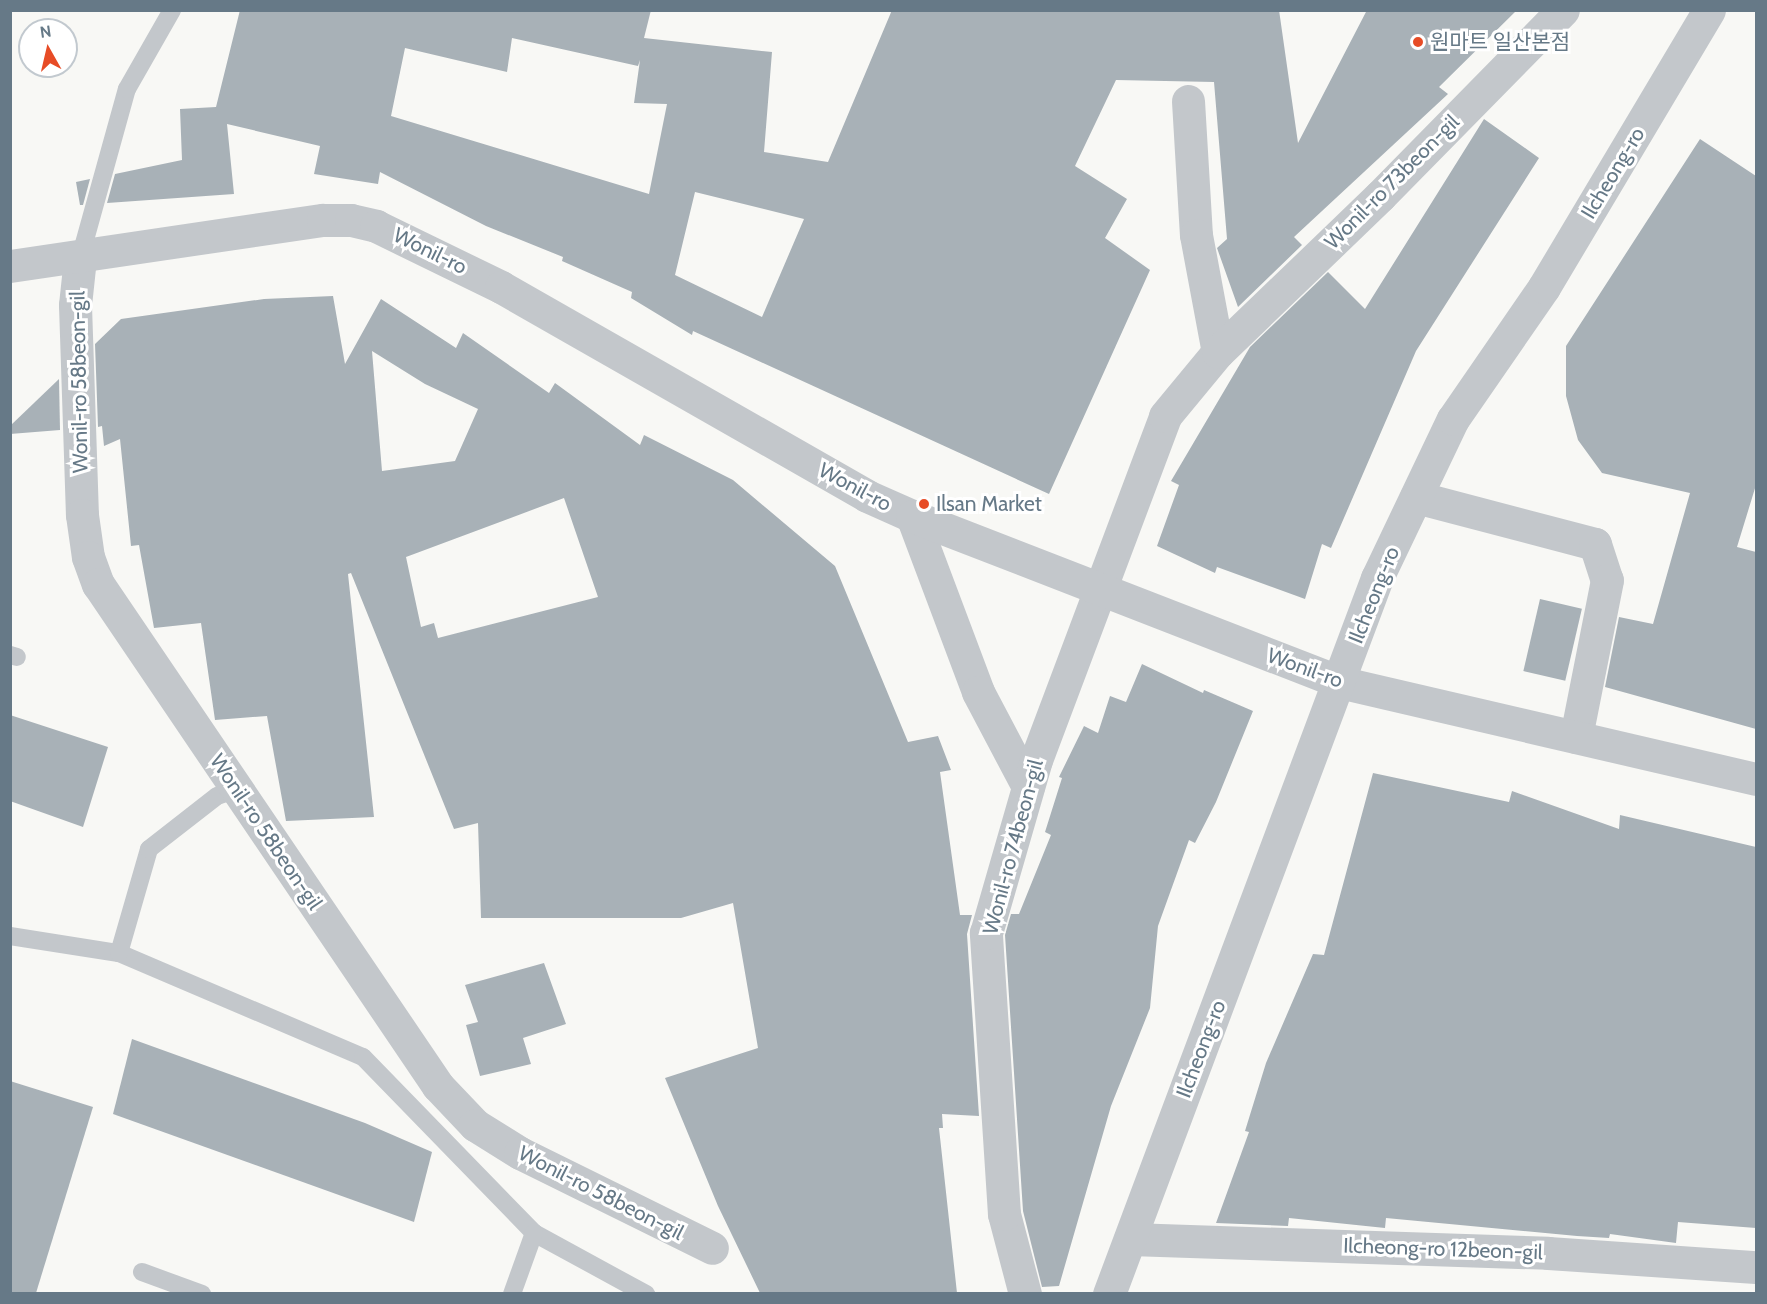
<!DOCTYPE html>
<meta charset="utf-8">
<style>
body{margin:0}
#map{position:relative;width:1767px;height:1304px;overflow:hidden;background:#f8f8f5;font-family:Cabin,"Noto Sans KR",sans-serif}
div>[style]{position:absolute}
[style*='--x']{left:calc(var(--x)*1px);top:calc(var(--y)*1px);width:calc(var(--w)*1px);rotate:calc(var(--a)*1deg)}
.building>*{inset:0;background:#a8b1b7;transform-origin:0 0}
.service>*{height:18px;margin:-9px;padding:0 9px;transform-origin:9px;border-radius:9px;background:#c3c7cb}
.minor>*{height:33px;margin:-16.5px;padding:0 16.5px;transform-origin:16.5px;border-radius:16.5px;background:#c3c7cb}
.tertiary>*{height:33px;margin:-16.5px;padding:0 16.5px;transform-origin:16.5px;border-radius:16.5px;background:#c3c7cb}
.dots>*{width:16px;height:16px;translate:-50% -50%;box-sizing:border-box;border:3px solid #fff;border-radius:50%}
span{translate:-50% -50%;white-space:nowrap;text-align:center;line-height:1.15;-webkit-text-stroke:6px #fff;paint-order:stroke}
.poi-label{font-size:21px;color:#667987}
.left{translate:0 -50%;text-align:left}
.street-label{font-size:21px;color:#667987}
.frame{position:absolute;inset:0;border:12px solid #667987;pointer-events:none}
.north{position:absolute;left:18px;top:18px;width:60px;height:60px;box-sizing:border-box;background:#fff;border:2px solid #c2c9cf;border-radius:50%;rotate:352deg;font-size:16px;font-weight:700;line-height:24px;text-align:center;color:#667987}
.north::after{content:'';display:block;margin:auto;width:21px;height:27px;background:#e74c26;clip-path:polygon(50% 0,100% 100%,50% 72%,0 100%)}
</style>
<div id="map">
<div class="building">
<i style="clip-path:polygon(evenodd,240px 10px,651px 10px,644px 38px,772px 52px,764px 152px,828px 162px,892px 10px,1279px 10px,1298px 143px,1367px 10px,1517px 10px,1439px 87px,1448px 94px,1294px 237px,1302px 245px,1238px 307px,1217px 248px,1227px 239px,1214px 82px,1116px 80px,1075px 166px,1127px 199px,1105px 238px,1150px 270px,1049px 494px,693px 331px,692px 335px,631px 298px,632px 292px,562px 261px,563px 257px,486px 226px,380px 172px,378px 184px,314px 174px,320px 146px,227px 124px,234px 194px,107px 203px,115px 174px,182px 160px,180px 109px,216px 107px,240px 10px,512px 38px,638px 66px,640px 60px,634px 103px,667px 104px,649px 194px,391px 116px,405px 48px,507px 72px,512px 38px,240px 10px,695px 192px,804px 219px,762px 317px,675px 275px,695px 192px)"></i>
<i style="clip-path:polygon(1484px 119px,1539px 158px,1416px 351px,1331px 548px,1322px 544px,1305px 599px,1217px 567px,1215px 573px,1157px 546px,1179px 485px,1171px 481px,1250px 347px,1328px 272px,1365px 309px)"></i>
<i style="clip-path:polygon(1700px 139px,1756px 176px,1756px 485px,1737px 547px,1756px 552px,1756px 729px,1605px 687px,1619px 617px,1653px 624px,1690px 493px,1602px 473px,1578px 440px,1566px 396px,1566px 346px)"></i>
<i style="clip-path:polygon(90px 179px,83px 205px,80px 205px,76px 182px)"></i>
<i style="clip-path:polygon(evenodd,333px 296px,345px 364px,381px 299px,456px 348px,463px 333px,549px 393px,555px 383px,640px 445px,644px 435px,733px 480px,835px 566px,908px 742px,938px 736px,951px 770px,940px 772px,960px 915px,972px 915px,967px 934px,979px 1116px,942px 1114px,943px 1128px,939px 1128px,957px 1293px,760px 1293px,718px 1206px,665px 1078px,758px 1048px,733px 903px,681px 918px,481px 918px,478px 823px,454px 829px,351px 573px,348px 574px,374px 817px,286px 821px,267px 716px,215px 720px,201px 623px,154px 628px,139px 545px,131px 546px,120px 439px,104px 446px,102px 426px,98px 427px,95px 344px,121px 319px,264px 299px,333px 296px,372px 351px,425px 384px,478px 409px,455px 461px,382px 471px,372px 351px,333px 296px,564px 498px,598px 597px,438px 638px,434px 623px,421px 627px,406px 557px,564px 498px)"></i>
<i style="clip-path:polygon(59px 379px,60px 430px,10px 434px,10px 426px)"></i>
<i style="left:1540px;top:599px;width:43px;height:74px;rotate:13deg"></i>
<i style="clip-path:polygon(1142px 664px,1203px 693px,1204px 690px,1253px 711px,1216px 802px,1195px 843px,1189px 840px,1158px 926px,1150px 1008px,1111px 1106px,1059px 1286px,1042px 1287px,1023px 1211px,1005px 935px,1011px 914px,1019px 914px,1051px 835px,1045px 832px,1062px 778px,1059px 777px,1084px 726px,1098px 733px,1110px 696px,1126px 702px)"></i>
<i style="clip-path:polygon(10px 715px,108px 747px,83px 827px,10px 801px)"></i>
<i style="clip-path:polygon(1373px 773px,1509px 802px,1512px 791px,1619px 829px,1620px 815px,1756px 847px,1756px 1228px,1678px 1222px,1676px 1243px,1610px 1234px,1609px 1238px,1577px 1236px,1386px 1218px,1385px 1228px,1289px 1218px,1288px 1226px,1216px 1223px,1249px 1132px,1245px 1131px,1266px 1063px,1313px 954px,1324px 955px)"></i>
<i style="clip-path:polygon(544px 963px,566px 1024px,523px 1038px,531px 1064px,480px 1076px,466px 1025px,478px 1022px,465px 985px)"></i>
<i style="clip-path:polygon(132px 1039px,365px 1123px,432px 1152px,414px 1222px,113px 1114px)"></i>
<i style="clip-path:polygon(10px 1081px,93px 1107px,36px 1293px,10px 1293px)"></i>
</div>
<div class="service">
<i style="--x:80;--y:258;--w:175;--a:-74.5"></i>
<i style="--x:127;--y:89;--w:91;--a:-60.3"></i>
<i style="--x:10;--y:655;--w:7;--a:16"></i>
<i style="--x:10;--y:936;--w:110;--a:8.9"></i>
<i style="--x:119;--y:953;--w:265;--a:23.1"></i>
<i style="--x:363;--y:1057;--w:245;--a:45.8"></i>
<i style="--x:534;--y:1233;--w:128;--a:28.6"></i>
<i style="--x:119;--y:953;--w:108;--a:-73.9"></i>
<i style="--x:149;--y:849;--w:86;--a:-37.9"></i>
<i style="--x:217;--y:796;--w:22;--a:-18"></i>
<i style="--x:142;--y:1272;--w:64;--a:20.1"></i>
<i style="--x:512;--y:1294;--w:65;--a:-70.2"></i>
</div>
<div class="minor">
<i style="--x:1188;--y:101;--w:134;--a:86.6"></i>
<i style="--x:1196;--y:235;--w:119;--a:79.4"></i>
<i style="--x:80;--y:258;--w:47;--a:96.1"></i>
<i style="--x:75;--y:305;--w:210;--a:88.1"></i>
<i style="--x:82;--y:515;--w:42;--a:81.9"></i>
<i style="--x:88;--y:557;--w:29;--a:70"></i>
<i style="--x:98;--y:584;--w:606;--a:55.89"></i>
<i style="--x:438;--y:1086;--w:54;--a:46.5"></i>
<i style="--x:475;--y:1125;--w:53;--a:31.9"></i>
<i style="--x:520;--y:1153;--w:214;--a:26.3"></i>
<i style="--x:1416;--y:497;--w:185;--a:14.7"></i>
<i style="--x:1595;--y:544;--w:38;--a:72"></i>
<i style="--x:1607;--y:580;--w:160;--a:101.2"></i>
<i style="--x:912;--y:516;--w:188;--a:69.4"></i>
<i style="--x:978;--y:692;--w:107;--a:62.2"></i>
<i style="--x:1130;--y:1239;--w:418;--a:1.9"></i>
<i style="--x:1548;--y:1253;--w:208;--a:3.9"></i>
<i style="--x:1025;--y:1294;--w:83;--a:-104.7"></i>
<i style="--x:1004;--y:1214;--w:282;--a:-93.7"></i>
<i style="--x:986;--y:933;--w:180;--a:-73.9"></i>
<i style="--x:1036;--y:760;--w:367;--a:-69.4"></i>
<i style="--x:1165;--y:416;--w:83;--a:-50.4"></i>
<i style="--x:1218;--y:352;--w:225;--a:-43.9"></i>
<i style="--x:1380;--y:196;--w:261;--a:-45.5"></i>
</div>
<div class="tertiary">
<i style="--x:10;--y:266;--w:316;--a:-8.4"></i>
<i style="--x:323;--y:220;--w:28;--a:0"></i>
<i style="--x:351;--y:220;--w:26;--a:13"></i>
<i style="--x:376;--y:226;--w:139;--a:26"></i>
<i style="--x:501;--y:287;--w:421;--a:29.7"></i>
<i style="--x:867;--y:496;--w:49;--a:24"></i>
<i style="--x:912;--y:516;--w:458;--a:21.2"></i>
<i style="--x:1339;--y:682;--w:428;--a:13.1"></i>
<i style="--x:1109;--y:1294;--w:765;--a:-69.48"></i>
<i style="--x:1377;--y:578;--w:176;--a:-64.5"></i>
<i style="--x:1453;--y:419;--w:160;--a:-55.4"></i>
<i style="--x:1544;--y:287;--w:322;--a:-59.2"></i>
</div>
<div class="dots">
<i style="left:1418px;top:42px;background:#e74c26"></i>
<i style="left:924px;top:504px;background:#e74c26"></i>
</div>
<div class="poi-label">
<span class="left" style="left:1430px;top:42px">원마트 일산본점</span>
<span class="left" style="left:936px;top:504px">Ilsan Market</span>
</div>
<div class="street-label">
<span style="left:1613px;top:173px;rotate:-59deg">Ilcheong-ro</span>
<span style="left:1392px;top:182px;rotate:-45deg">Wonil-ro 73beon-gil</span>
<span style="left:430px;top:251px;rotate:26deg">Wonil-ro</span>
<span style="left:79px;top:382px;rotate:-91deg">Wonil-ro 58beon-gil</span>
<span style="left:855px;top:487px;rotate:28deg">Wonil-ro</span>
<span style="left:1374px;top:595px;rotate:-68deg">Ilcheong-ro</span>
<span style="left:1305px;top:668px;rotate:20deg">Wonil-ro</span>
<span style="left:266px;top:832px;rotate:56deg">Wonil-ro 58beon-gil</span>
<span style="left:1013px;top:847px;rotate:-75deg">Wonil-ro 74beon-gil</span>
<span style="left:1201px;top:1049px;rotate:-69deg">Ilcheong-ro</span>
<span style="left:601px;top:1193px;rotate:27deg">Wonil-ro 58beon-gil</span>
<span style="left:1443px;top:1249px;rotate:2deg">Ilcheong-ro 12beon-gil</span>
</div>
<div class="frame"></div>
<div class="north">N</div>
</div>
